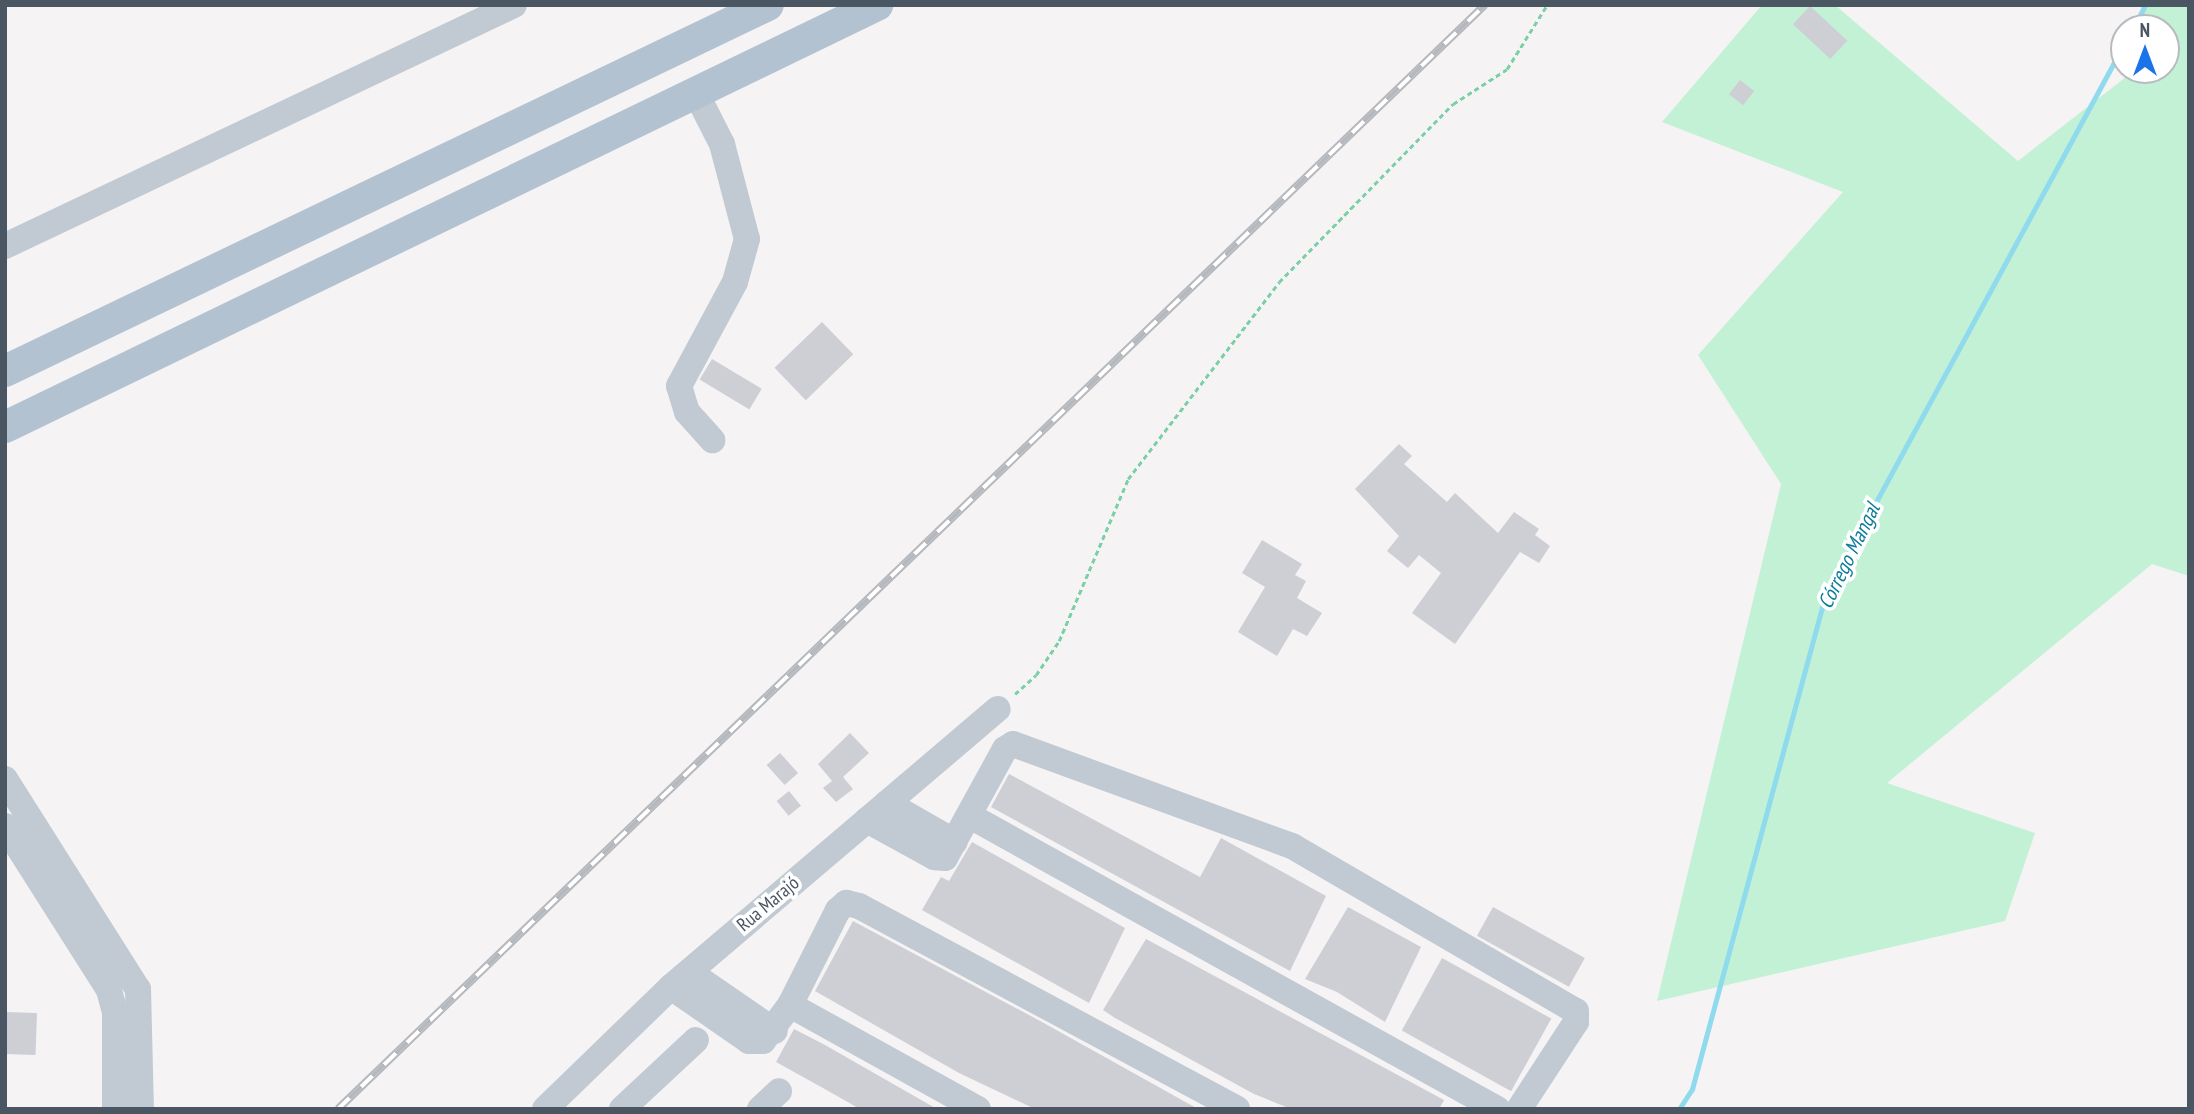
<!DOCTYPE html>
<meta charset="utf-8">
<style>
body{margin:0}
#map{position:relative;width:2194px;height:1114px;overflow:hidden;background:#f5f3f3;font-family:"PT Sans Narrow",sans-serif}
div>[style]{position:absolute}
[style*='--x']{left:calc(var(--x)*1px);top:calc(var(--y)*1px);width:calc(var(--w)*1px);rotate:calc(var(--a)*1deg)}
.green>*{inset:0;background:#c3f1d5}
.stream>*{height:5px;margin:-2.5px;padding:0 2.5px;transform-origin:2.5px;border-radius:2.5px;background:#90daee}
.building>*{inset:0;background:#cdcfd5;transform-origin:0 0}
.path>*{height:2.5px;margin-top:-1.25px;transform-origin:0;background:repeating-linear-gradient(90deg,#7ad0a6 0 5px,transparent 0 8.5px)}
.minor>*{height:26px;margin:-13px;padding:0 13px;transform-origin:13px;border-radius:13px;background:#c1cad2}
.major>*{height:32px;margin:-16px;padding:0 16px;transform-origin:16px;border-radius:16px;background:#b3c2d1}
.rail>*{height:8px;margin-top:-4px;transform-origin:0;background:repeating-linear-gradient(90deg,#fff 0 16px,#b5b8bd 0 32px);box-sizing:border-box;border-block:2px solid #b5b8bd}
span{translate:-50% -50%;white-space:nowrap;text-align:center;line-height:1.15;-webkit-text-stroke:7px #fff;paint-order:stroke}
.street-label{font-size:19px;color:#4a5661}
.water-label{font-size:21px;color:#0c7c9b;font-style:italic}
.frame{position:absolute;inset:0;border:7px solid #4a5661;pointer-events:none}
.north{position:absolute;left:2110px;top:14px;width:70px;height:70px;box-sizing:border-box;background:#fff;border:2px solid #b7bbc0;border-radius:50%;rotate:0deg;font-size:19px;font-weight:700;line-height:28px;text-align:center;color:#4a5661}
.north::after{content:'';display:block;margin:auto;width:24px;height:32px;background:#1a73e8;clip-path:polygon(50% 0,100% 100%,50% 72%,0 100%)}
</style>
<div id="map">
<div class="green">
<i style="clip-path:polygon(1762px 5px,1835px 5px,2018px 161px,2135px 70px,2166px 70px,2166px 28px,2141px 28px,2141px 5px,2189px 5px,2189px 576px,2152px 564px,1887px 783px,2035px 833px,2005px 921px,1657px 1001px,1781px 484px,1698px 355px,1843px 192px,1662px 122px)"></i>
</div>
<div class="stream">
<i style="--x:2133;--y:28;--w:26;--a:-62"></i>
<i style="--x:1679;--y:1109;--w:24;--a:-57"></i>
<i style="--x:1692;--y:1089;--w:511;--a:-74.9"></i>
<i style="--x:1825;--y:596;--w:628;--a:-61.56"></i>
</div>
<div class="building">
<i style="left:1810px;top:6px;width:51px;height:25px;rotate:43deg"></i>
<i style="left:1740px;top:80px;width:18px;height:18px;rotate:38deg"></i>
<i style="left:822px;top:322px;width:45px;height:66px;rotate:46deg"></i>
<i style="left:712px;top:359px;width:58px;height:24px;rotate:31deg"></i>
<i style="clip-path:polygon(1399px 444px,1412px 456px,1404px 464px,1447px 502px,1455px 493px,1498px 533px,1514px 512px,1539px 529px,1535px 535px,1550px 546px,1539px 563px,1520px 552px,1455px 644px,1412px 613px,1441px 573px,1419px 555px,1408px 568px,1387px 551px,1399px 536px,1355px 489px)"></i>
<i style="clip-path:polygon(1262px 540px,1302px 564px,1295px 575px,1306px 581px,1297px 598px,1322px 613px,1307px 636px,1293px 629px,1277px 656px,1238px 632px,1265px 587px,1242px 573px)"></i>
<i style="clip-path:polygon(850px 733px,869px 753px,843px 777px,853px 789px,836px 802px,823px 788px,832px 781px,818px 764px)"></i>
<i style="left:780px;top:753px;width:27px;height:18px;rotate:48deg"></i>
<i style="clip-path:polygon(1009px 774px,1200px 877px,1221px 838px,1326px 896px,1290px 971px,991px 807px)"></i>
<i style="left:789px;top:791px;width:19px;height:16px;rotate:51deg"></i>
<i style="clip-path:polygon(972px 842px,1125px 928px,1089px 1003px,922px 910px,941px 877px,949px 881px)"></i>
<i style="clip-path:polygon(1348px 907px,1421px 947px,1385px 1022px,1337px 992px,1305px 979px)"></i>
<i style="left:1493px;top:907px;width:105px;height:33px;rotate:29deg"></i>
<i style="clip-path:polygon(853px 921px,1042px 1022px,1198px 1109px,1035px 1109px,959px 1073px,815px 991px)"></i>
<i style="clip-path:polygon(1146px 939px,1444px 1100px,1439px 1109px,1291px 1109px,1254px 1094px,1115px 1018px,1103px 1010px)"></i>
<i style="left:1442px;top:958px;width:125px;height:83px;rotate:29deg"></i>
<i style="left:5px;top:1012px;width:32px;height:42px;rotate:2deg"></i>
<i style="clip-path:polygon(794px 1029px,825px 1045px,937px 1109px,860px 1109px,823px 1088px,776px 1062px)"></i>
</div>
<div class="path">
<i style="--x:1015;--y:694;--w:28;--a:-42"></i>
<i style="--x:1036;--y:675;--w:41;--a:-55.9"></i>
<i style="--x:1059;--y:641;--w:176;--a:-66.9"></i>
<i style="--x:1128;--y:479;--w:248;--a:-52.5"></i>
<i style="--x:1279;--y:282;--w:249;--a:-45.7"></i>
<i style="--x:1453;--y:104;--w:64;--a:-32.9"></i>
<i style="--x:1507;--y:69;--w:75;--a:-58"></i>
</div>
<div class="minor">
<i style="--x:695;--y:91;--w:59;--a:63"></i>
<i style="--x:722;--y:144;--w:98;--a:75.3"></i>
<i style="--x:747;--y:239;--w:45;--a:105.6"></i>
<i style="--x:735;--y:282;--w:118;--a:118.3"></i>
<i style="--x:679;--y:386;--w:27;--a:73"></i>
<i style="--x:687;--y:412;--w:38;--a:48"></i>
<i style="--x:5;--y:246;--w:563;--a:-25.34"></i>
<i style="--x:5;--y:779;--w:249;--a:57.7"></i>
<i style="--x:138;--y:989;--w:120;--a:88.6"></i>
<i style="--x:887;--y:803;--w:78;--a:29.8"></i>
<i style="--x:970;--y:816;--w:603;--a:29.07"></i>
<i style="--x:867;--y:820;--w:77;--a:28.9"></i>
<i style="--x:934;--y:857;--w:11;--a:5"></i>
<i style="--x:945;--y:858;--w:124;--a:-61.2"></i>
<i style="--x:1005;--y:749;--w:9;--a:-32"></i>
<i style="--x:1013;--y:744;--w:297;--a:20.1"></i>
<i style="--x:1292;--y:846;--w:328;--a:30.2"></i>
<i style="--x:1576;--y:1011;--w:11;--a:90"></i>
<i style="--x:1576;--y:1022;--w:104;--a:123.2"></i>
<i style="--x:5;--y:826;--w:194;--a:57.6"></i>
<i style="--x:109;--y:990;--w:24;--a:75"></i>
<i style="--x:115;--y:1013;--w:96;--a:90"></i>
<i style="--x:689;--y:972;--w:104;--a:34.5"></i>
<i style="--x:671;--y:987;--w:95;--a:34.7"></i>
<i style="--x:749;--y:1041;--w:14;--a:0"></i>
<i style="--x:763;--y:1041;--w:45;--a:-53.1"></i>
<i style="--x:790;--y:1005;--w:106;--a:-63.2"></i>
<i style="--x:838;--y:910;--w:11;--a:-41"></i>
<i style="--x:846;--y:903;--w:13;--a:13"></i>
<i style="--x:859;--y:906;--w:429;--a:28.2"></i>
<i style="--x:790;--y:1005;--w:215;--a:29"></i>
<i style="--x:545;--y:1109;--w:175;--a:-44.1"></i>
<i style="--x:671;--y:987;--w:429;--a:-40.4"></i>
<i style="--x:622;--y:1109;--w:101;--a:-43"></i>
<i style="--x:760;--y:1109;--w:26;--a:-43"></i>
</div>
<div class="major">
<i style="--x:5;--y:371;--w:846;--a:-25.63"></i>
<i style="--x:5;--y:427;--w:969;--a:-25.82"></i>
</div>
<div class="rail">
<i style="--x:338;--y:1109;--w:1592;--a:-43.91"></i>
</div>
<div class="street-label">
<span style="left:768px;top:904px;rotate:-40deg">Rua Marajó</span>
</div>
<div class="water-label">
<span style="left:1849px;top:556px;rotate:-64deg">Córrego Mangal</span>
</div>
<div class="frame"></div>
<div class="north">N</div>
</div>
